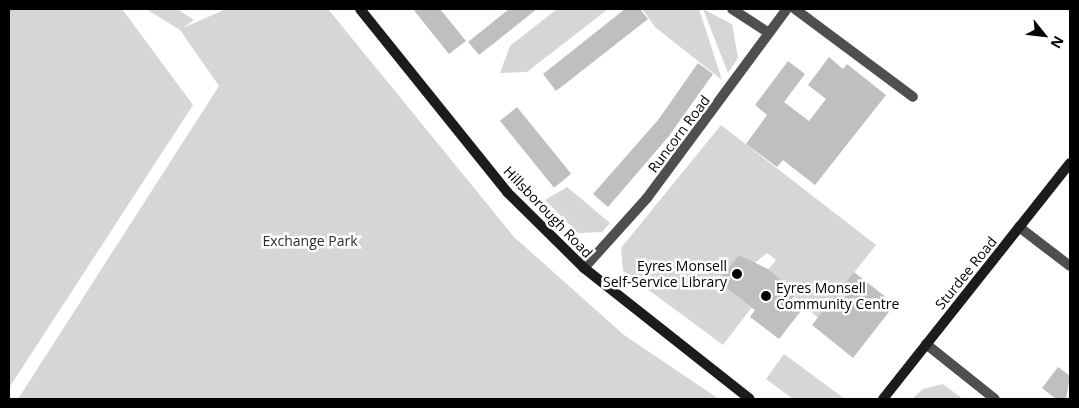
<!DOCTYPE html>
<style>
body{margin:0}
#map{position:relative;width:1079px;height:408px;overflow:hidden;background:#fff;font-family:"Open Sans",sans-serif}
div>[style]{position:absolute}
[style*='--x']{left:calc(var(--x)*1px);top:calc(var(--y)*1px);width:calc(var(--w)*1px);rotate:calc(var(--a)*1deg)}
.green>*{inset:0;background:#d6d6d6}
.building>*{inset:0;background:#bfbfbf;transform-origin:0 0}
.street>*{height:10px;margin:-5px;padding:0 5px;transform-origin:5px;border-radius:5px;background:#4f4f4f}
.secondary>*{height:10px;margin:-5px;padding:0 5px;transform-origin:5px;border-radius:5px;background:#1c1c1c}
.dots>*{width:14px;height:14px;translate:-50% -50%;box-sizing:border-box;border:2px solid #fff;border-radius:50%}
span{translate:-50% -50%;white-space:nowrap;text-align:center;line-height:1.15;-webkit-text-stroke:5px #fff;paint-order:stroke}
.street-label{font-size:14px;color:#000}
.park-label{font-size:14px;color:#2d2d2d}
.poi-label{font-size:14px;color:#000}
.right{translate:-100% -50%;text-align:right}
.left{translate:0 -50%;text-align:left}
.frame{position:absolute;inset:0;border:10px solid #000;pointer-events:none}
.north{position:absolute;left:1019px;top:10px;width:50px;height:50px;-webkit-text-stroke:4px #fff;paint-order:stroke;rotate:119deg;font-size:14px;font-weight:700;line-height:20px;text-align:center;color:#000}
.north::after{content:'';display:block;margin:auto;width:18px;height:22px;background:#000;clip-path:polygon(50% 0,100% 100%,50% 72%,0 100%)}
</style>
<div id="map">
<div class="green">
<i style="clip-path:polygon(9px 9px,122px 9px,193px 105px,9px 388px)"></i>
<i style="clip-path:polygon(146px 9px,177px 9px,194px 20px,183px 28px,226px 9px,328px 9px,514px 237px,624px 335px,719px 399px,18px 399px,219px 86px,180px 30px)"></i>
<i style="clip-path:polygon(557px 9px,608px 9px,527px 72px,500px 73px,510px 46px)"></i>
<i style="clip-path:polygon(642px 9px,699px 9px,722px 80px,655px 27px)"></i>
<i style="clip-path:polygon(703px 9px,732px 24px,738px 58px,728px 73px)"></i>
<i style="clip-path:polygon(721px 125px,876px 245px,818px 318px,767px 271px,776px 260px,767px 253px,752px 265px,739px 255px,719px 281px,752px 307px,723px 345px,623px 271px,621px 248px)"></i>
<i style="clip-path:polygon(567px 187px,610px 223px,602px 232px,578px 233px,545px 200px)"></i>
<i style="clip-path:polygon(784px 354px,845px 399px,793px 399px,766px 379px)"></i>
<i style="clip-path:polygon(943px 384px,963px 399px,912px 399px,923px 389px)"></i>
</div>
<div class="building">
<i style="clip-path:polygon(413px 9px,440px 9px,466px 41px,449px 54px)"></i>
<i style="clip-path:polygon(509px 9px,537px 9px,479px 55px,468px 42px)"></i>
<i style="clip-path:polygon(625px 9px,640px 9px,648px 19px,556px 91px,543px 74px)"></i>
<i style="clip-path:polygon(829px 57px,843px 69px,847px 64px,886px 95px,815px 185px,783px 160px,777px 167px,746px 144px,767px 115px,755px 105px,788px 61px,805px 74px,784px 102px,809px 121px,826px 99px,808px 85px)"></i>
<i style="clip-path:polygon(698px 63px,713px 74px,669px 136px,608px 207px,593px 194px,658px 120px)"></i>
<i style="left:517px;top:107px;width:86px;height:22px;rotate:51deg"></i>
<i style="clip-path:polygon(739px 255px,768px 269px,797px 293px,793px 298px,804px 307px,779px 339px,750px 317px,755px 310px,718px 281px)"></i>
<i style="clip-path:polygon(854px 272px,887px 298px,885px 302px,892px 308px,853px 358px,812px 325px)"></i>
<i style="clip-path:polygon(1058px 367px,1070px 376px,1066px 399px,1056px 399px,1042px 388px)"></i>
</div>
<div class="street">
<i style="--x:732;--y:9;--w:44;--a:33"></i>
<i style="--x:795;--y:9;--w:147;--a:36.7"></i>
<i style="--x:1019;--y:227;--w:64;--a:37.4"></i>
<i style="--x:584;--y:268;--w:94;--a:-48"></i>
<i style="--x:647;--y:198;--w:235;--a:-53.5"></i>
<i style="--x:926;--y:344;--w:88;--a:38.6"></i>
</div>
<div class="secondary">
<i style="--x:360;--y:9;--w:235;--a:51.2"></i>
<i style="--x:507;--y:192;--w:108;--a:44.6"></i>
<i style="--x:584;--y:268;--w:211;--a:38.3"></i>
<i style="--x:883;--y:399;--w:301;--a:-51.6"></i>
</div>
<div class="dots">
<i style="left:737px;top:274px;background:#000"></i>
<i style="left:766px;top:296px;background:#000"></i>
</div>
<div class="street-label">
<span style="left:679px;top:134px;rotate:-53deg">Runcorn Road</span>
<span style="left:548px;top:212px;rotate:46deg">Hillsborough Road</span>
<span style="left:966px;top:273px;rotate:-51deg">Sturdee Road</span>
</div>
<div class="park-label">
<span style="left:310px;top:241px">Exchange Park</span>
</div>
<div class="poi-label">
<span class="right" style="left:727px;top:274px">Eyres Monsell<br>Self-Service Library</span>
<span class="left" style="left:776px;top:296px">Eyres Monsell<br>Community Centre</span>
</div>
<div class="frame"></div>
<div class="north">N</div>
</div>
